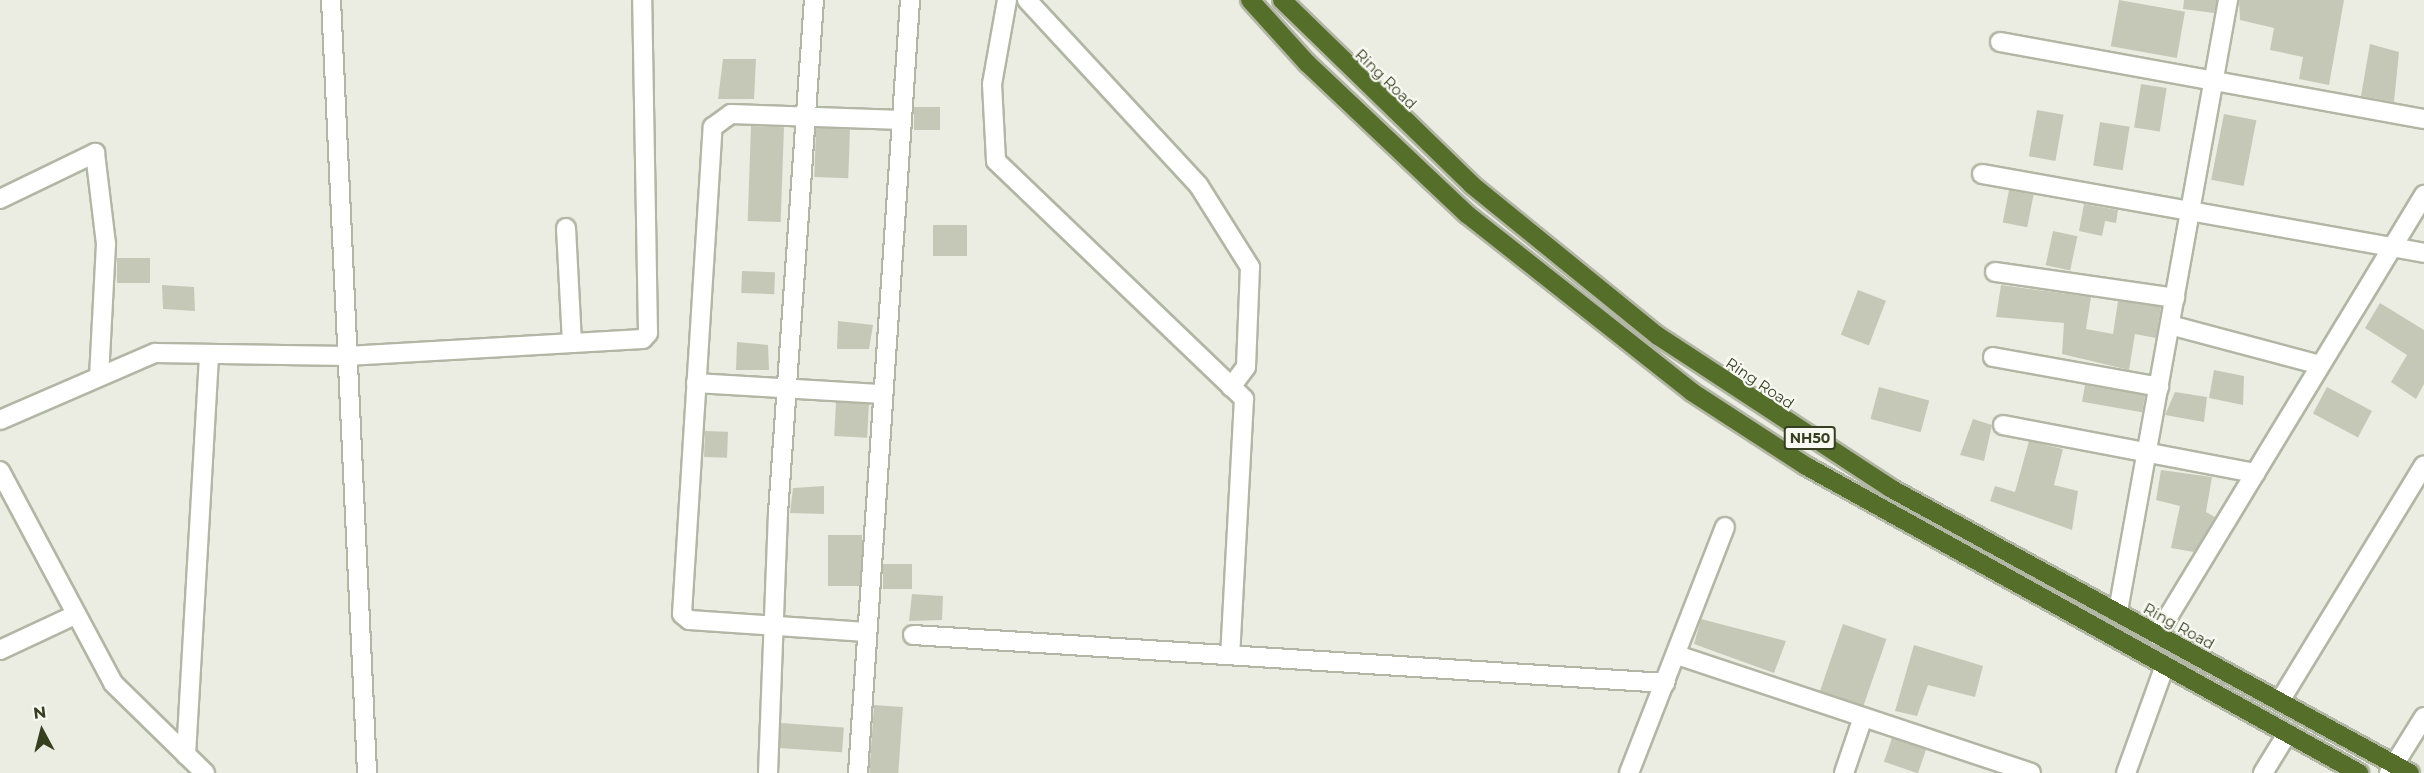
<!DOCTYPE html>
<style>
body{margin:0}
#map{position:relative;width:2424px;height:773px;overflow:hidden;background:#ecede2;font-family:Montserrat,sans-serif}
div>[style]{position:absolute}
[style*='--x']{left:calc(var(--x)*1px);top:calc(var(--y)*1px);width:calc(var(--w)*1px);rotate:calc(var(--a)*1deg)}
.building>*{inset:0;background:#c6c8b7;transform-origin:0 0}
.roads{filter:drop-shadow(2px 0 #b2b6a4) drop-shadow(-2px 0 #b2b6a4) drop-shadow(0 2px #b2b6a4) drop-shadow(0 -2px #b2b6a4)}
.minor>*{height:18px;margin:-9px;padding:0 9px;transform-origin:9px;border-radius:9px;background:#fff}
.highway>*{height:18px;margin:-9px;padding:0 9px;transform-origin:9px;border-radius:9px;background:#556e29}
span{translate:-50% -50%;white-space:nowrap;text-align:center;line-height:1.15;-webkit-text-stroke:4.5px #f9f9f3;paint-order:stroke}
.shield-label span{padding:2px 4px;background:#f9f9f3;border:2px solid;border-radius:4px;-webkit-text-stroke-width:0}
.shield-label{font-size:14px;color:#364020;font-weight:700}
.street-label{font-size:15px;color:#364020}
.north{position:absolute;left:12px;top:701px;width:60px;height:60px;-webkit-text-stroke:4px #f9f9f3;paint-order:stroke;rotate:353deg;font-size:16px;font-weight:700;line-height:24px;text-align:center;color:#364020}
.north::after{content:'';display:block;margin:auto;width:21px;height:27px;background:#364020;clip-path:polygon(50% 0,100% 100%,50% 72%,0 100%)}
</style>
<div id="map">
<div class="building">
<i style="left:2119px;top:0;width:67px;height:47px;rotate:10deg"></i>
<i style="clip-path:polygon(2184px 0,2217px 0,2214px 13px,2183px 9px)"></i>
<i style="clip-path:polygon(2239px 0,2344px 0,2329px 85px,2299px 79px,2303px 57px,2270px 50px,2274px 28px,2240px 20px)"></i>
<i style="clip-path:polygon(2370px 44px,2399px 52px,2394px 102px,2361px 96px)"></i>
<i style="clip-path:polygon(723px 59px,756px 59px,754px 99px,718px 99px)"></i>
<i style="left:2141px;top:84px;width:26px;height:44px;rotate:9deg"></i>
<i style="left:914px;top:107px;width:26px;height:23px"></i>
<i style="left:2037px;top:110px;width:27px;height:47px;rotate:10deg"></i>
<i style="left:2224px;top:114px;width:33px;height:67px;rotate:11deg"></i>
<i style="left:2100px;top:122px;width:30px;height:44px;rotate:9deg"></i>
<i style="left:751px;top:126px;width:33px;height:95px;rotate:2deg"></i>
<i style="left:816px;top:128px;width:34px;height:49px;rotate:2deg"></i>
<i style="left:2009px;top:190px;width:25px;height:33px;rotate:11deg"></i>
<i style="clip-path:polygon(2084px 204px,2118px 210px,2116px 223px,2105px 221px,2102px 236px,2079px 231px)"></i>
<i style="left:967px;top:225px;width:31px;height:34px;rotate:90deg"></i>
<i style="left:2053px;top:231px;width:25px;height:35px;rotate:12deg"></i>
<i style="left:117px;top:258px;width:33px;height:25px"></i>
<i style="left:742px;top:271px;width:33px;height:22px;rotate:2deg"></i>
<i style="clip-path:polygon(162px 285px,194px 287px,195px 311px,163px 309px)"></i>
<i style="clip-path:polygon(2001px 285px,2091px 297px,2086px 329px,2113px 334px,2118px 301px,2161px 307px,2156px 338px,2135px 334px,2129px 370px,2062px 354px,2064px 323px,1996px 317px)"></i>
<i style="left:1858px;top:290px;width:30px;height:48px;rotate:21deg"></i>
<i style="clip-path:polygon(2380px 303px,2424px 330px,2424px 384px,2416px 399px,2391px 382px,2407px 355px,2365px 328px)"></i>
<i style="clip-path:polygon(838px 321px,873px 325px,869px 349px,837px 349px)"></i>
<i style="clip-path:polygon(737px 342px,768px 345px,769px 370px,736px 370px)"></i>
<i style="clip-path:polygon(2214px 370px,2244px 376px,2243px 405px,2209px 398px)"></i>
<i style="left:2085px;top:385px;width:61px;height:17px;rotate:10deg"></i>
<i style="left:1879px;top:387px;width:52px;height:33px;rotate:15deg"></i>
<i style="left:2327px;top:387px;width:51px;height:30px;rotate:28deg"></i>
<i style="clip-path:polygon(2175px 392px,2207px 397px,2204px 422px,2165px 415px)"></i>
<i style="left:836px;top:402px;width:33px;height:34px;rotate:3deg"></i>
<i style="clip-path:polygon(1973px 419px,1992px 425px,1984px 461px,1960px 455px)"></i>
<i style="left:705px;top:431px;width:23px;height:26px;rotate:2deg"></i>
<i style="clip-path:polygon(2029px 441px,2063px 449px,2054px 485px,2078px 491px,2072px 530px,1990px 501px,1995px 486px,2015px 492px)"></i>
<i style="clip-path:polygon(2161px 470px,2212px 477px,2206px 512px,2215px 517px,2194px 552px,2171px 548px,2180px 506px,2156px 500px)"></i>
<i style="clip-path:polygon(824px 486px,824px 514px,790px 513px,793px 488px)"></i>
<i style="left:828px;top:535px;width:34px;height:51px"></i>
<i style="left:912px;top:564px;width:25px;height:29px;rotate:90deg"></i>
<i style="clip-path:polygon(912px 594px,943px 596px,942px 620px,909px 621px)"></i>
<i style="clip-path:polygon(1701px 619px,1786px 641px,1774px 673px,1694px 644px)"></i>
<i style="left:1843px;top:624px;width:46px;height:71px;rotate:19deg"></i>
<i style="clip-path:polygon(1914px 645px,1983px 666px,1975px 697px,1928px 685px,1917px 716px,1895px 711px)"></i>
<i style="left:874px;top:705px;width:29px;height:68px;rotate:4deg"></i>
<i style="left:781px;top:723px;width:63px;height:25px;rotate:4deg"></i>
<i style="left:1892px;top:738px;width:36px;height:25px;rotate:19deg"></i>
</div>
<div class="roads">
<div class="minor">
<i style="--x:331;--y:0;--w:774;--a:87.33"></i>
<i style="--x:1007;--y:0;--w:85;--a:100.1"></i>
<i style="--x:992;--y:84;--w:77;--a:87"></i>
<i style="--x:996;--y:161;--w:344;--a:43.8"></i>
<i style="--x:1244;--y:399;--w:255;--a:93.1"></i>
<i style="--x:1027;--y:0;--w:253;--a:47.2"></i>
<i style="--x:1199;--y:186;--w:96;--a:57.8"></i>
<i style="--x:1250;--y:267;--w:100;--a:92.3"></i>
<i style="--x:1246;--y:367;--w:25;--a:127"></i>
<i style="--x:2000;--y:42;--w:431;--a:10.3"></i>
<i style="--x:1982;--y:174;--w:449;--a:10.1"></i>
<i style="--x:0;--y:199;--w:106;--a:-25.8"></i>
<i style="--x:95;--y:153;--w:92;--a:83.1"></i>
<i style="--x:106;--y:244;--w:132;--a:93"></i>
<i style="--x:566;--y:228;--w:115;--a:87"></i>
<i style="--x:1995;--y:272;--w:182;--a:8.2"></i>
<i style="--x:2170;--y:325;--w:155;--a:14.9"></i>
<i style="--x:1993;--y:357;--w:169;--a:10.2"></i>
<i style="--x:696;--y:383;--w:187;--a:3.4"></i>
<i style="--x:0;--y:420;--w:169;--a:-23.4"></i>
<i style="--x:155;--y:353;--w:192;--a:0.9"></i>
<i style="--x:347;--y:356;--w:296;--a:-3.3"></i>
<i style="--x:643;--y:339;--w:8;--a:-50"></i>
<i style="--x:648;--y:333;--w:333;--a:-91"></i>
<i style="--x:2003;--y:425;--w:257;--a:10.8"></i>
<i style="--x:0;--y:471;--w:240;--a:61.9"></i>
<i style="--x:113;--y:683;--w:129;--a:44.4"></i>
<i style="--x:2118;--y:611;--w:621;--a:-79.79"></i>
<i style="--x:866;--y:632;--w:177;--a:-176.1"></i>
<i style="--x:689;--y:620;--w:9;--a:-139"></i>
<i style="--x:682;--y:614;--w:488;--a:-86.4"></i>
<i style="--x:713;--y:127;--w:22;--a:-36"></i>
<i style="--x:731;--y:114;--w:171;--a:2"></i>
<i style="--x:913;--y:635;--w:754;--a:3.65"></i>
<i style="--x:2157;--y:635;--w:515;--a:-58.75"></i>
<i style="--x:0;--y:650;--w:83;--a:-25"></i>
<i style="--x:1677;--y:655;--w:373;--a:18.4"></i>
<i style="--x:2280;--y:701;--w:276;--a:-58.6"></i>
<i style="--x:186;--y:755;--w:400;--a:-86.7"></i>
<i style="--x:768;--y:773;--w:260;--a:-87.8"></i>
<i style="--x:778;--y:513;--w:514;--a:-85.99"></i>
<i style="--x:858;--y:773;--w:775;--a:-86.15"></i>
<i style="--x:1629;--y:773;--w:264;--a:-68.7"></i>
<i style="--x:1844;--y:773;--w:56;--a:-71.2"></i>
<i style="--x:2126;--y:773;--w:112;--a:-70.1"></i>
<i style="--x:2263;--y:773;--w:46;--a:-58.4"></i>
<i style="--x:2389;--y:773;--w:66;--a:-58"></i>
</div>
<div class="highway">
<i style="--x:1250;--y:0;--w:85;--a:47.9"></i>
<i style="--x:1307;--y:63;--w:221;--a:43.4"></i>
<i style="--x:1468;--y:215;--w:285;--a:38.3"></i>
<i style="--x:1692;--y:392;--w:136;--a:33"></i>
<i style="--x:1806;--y:466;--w:633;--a:29.04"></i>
<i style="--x:1282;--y:0;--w:265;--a:44.2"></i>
<i style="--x:1472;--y:185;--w:240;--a:39.1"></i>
<i style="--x:1658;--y:336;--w:277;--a:33.2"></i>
<i style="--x:1890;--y:488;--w:593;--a:28.73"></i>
</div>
</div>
<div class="shield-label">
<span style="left:1810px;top:438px">NH50</span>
</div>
<div class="street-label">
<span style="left:1386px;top:79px;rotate:44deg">Ring Road</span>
<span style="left:1760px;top:383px;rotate:34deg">Ring Road</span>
<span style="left:2179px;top:626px;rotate:29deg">Ring Road</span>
</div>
<div class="north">N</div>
</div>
